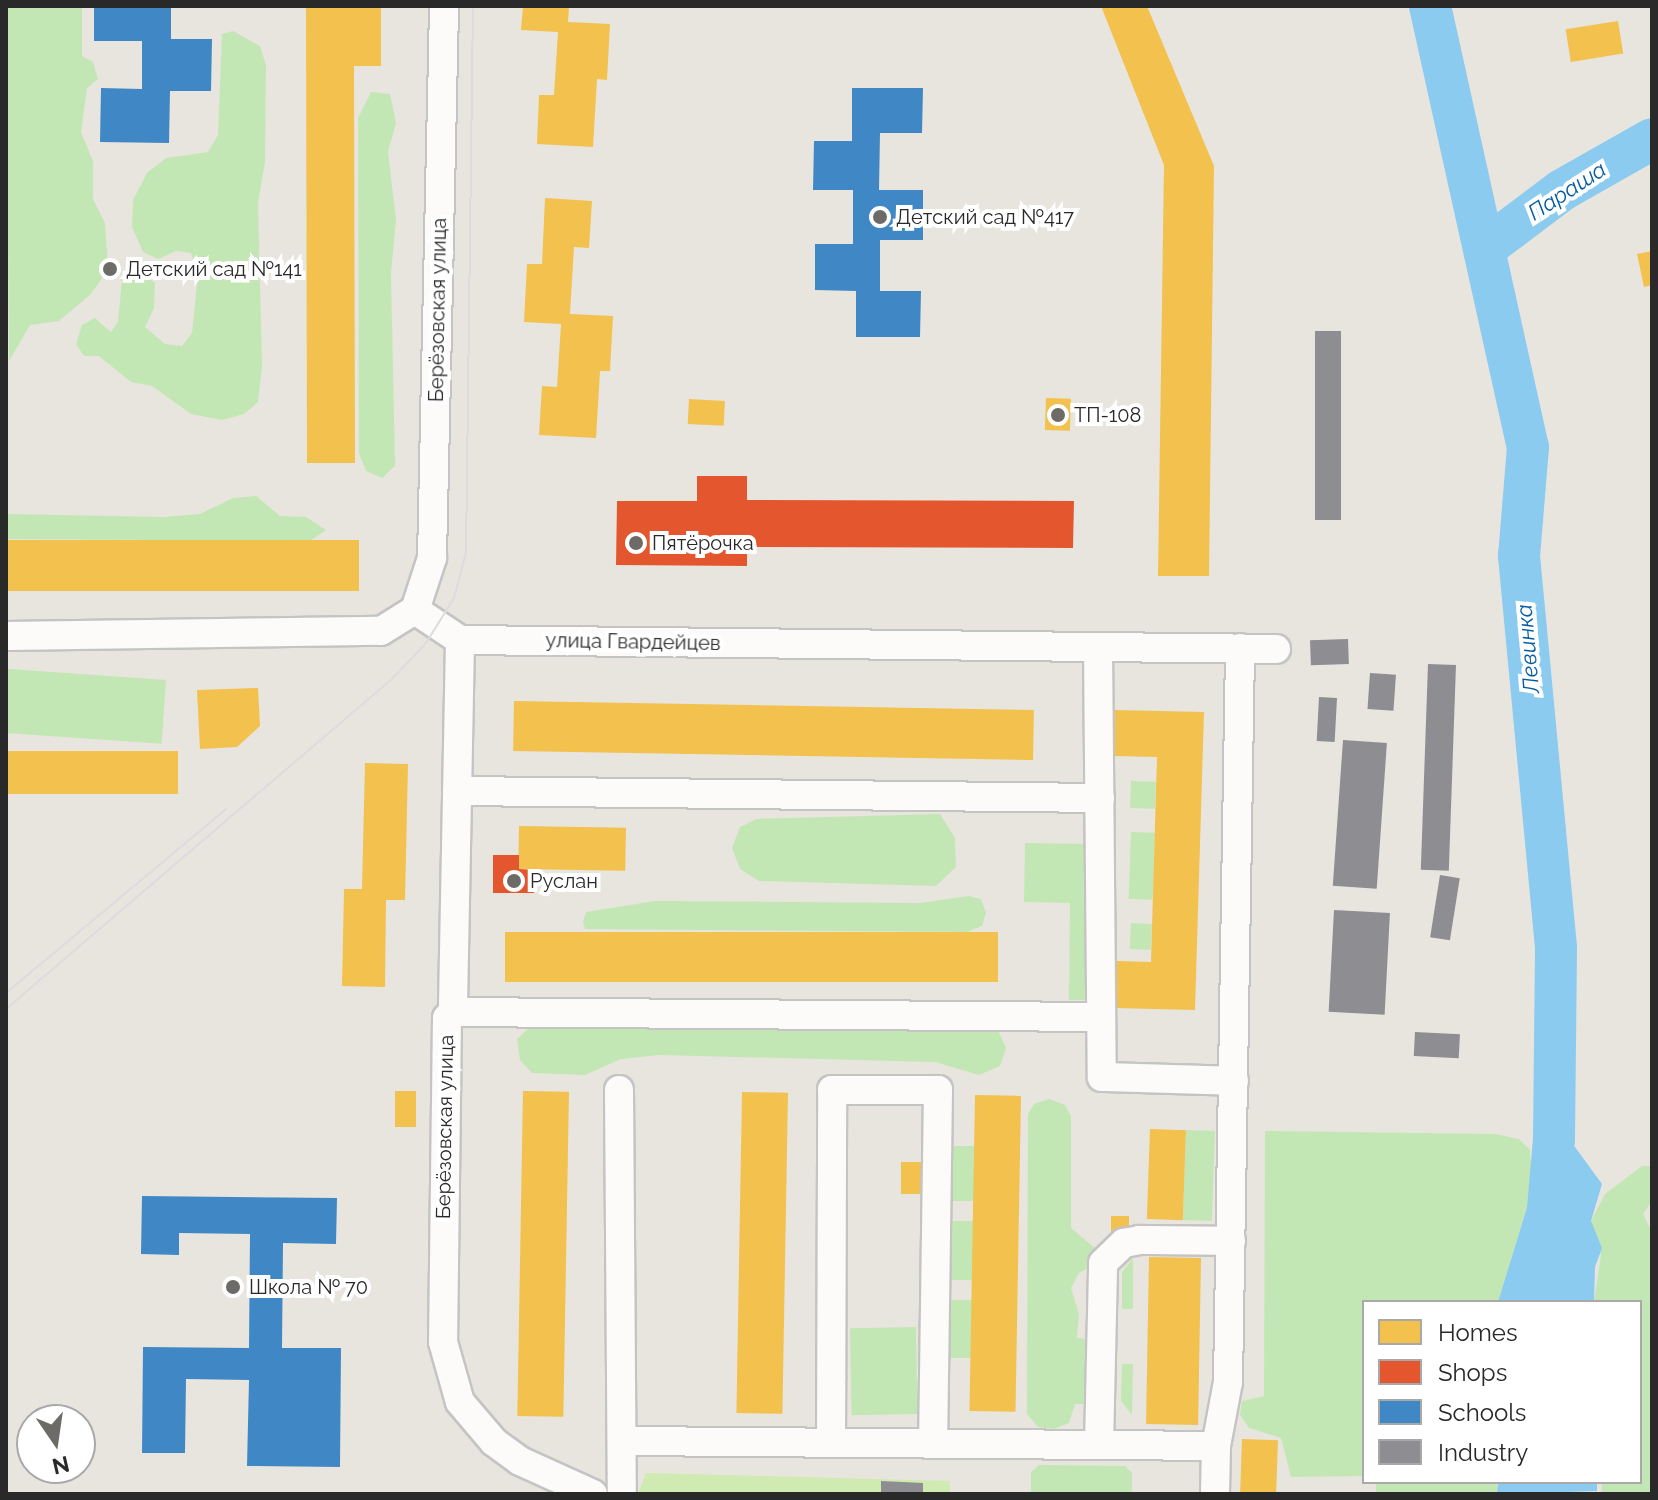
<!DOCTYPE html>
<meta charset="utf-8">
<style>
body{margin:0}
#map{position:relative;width:1658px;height:1500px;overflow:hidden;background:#e8e5de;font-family:Raleway,sans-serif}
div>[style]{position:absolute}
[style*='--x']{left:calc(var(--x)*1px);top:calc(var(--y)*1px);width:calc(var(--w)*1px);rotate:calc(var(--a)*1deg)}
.green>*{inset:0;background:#c3e7b4;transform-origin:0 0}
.pitch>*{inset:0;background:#cfebb1}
.water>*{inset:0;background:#8bcbf0}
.homes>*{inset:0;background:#f2c14e;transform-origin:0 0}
.shops>*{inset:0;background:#e4572e}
.schools>*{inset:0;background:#3f88c5}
.industry>*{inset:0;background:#8d8d92;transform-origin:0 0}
.river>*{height:42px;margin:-21px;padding:0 21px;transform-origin:21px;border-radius:21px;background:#8bcbf0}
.roads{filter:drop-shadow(2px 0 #c5c4c4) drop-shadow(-2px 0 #c5c4c4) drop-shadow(0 2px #c5c4c4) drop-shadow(0 -2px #c5c4c4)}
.minor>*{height:28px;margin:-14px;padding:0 14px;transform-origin:14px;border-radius:14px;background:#fcfbfa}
.tram>*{height:2px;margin:-1px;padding:0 1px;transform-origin:1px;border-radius:1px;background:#dcdcde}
.dots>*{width:22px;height:22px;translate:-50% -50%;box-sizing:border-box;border:4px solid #fff;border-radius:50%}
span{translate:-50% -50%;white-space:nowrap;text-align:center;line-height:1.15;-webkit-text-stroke:8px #fff;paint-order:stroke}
.poi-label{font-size:20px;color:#292929}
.left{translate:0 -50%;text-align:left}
.street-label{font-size:20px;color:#292929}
.water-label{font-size:22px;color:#035ba3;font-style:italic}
.frame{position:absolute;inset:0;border:8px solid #292929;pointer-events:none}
.legend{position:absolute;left:1362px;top:1300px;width:280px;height:184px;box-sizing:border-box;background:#fff;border:2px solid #a9a9a9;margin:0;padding:10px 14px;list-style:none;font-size:24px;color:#292929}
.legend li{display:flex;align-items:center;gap:16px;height:40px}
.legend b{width:40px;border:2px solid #a9a9a9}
.north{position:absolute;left:16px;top:1404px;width:80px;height:80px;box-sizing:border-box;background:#fff;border:2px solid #a9a9a9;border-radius:50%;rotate:167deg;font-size:22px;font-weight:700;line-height:32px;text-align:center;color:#292929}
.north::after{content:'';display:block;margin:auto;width:28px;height:36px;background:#6c6b68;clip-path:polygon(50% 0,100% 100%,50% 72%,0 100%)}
</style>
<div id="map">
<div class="green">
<i style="clip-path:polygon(6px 6px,82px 6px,82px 56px,93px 62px,98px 79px,87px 88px,81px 132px,93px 161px,93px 199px,105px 223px,108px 270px,90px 295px,59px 321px,30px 325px,9px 361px)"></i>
<i style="clip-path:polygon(233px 31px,260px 46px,266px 65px,265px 162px,258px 203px,262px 367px,258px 402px,244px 414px,222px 420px,191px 414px,152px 386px,131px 382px,99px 356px,84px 356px,76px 344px,82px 325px,95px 318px,111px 332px,118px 322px,122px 279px,141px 272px,155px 283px,154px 308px,145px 327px,165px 344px,182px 346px,192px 333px,198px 274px,191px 253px,176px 251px,158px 259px,143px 252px,132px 227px,133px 200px,147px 173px,166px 158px,208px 152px,218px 135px,222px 34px)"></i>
<i style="clip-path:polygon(371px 92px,390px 94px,396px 123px,388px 152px,396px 220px,391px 273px,395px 466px,382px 478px,366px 471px,359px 453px,358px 118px)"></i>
<i style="clip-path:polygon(256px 496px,280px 516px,306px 517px,326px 530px,310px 541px,6px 539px,6px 514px,164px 517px,200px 514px,233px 498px)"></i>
<i style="left:166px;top:680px;width:64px;height:160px;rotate:94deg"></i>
<i style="left:1131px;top:781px;width:25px;height:27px;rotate:2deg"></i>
<i style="clip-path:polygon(940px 814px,955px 838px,956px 867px,936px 886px,759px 881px,740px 869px,732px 848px,740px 827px,757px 819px)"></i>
<i style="left:1131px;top:832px;width:24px;height:67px;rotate:2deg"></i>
<i style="clip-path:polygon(1025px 843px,1089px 844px,1089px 1000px,1069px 1000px,1070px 903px,1024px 902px)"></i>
<i style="clip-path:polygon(968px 896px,981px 899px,986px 913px,982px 926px,967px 932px,585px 929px,583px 922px,586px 912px,655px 901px,920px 903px)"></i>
<i style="left:1131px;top:923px;width:21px;height:26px;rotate:3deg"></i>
<i style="clip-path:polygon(557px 1024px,998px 1030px,1006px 1048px,1000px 1066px,979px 1075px,935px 1062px,659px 1055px,621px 1059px,585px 1075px,532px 1073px,520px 1060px,517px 1039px,530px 1027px)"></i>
<i style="clip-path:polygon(1049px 1099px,1065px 1105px,1071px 1116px,1071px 1228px,1096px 1249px,1093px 1265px,1079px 1273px,1071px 1288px,1079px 1314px,1077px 1338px,1090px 1339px,1090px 1404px,1075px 1404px,1069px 1423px,1054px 1429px,1038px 1427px,1027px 1414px,1028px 1114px,1034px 1104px)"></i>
<i style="left:1186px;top:1130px;width:29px;height:90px;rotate:2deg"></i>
<i style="clip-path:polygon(1265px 1131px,1495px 1134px,1519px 1139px,1530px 1150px,1533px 1188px,1498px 1302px,1364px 1302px,1364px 1476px,1291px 1477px,1281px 1438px,1249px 1428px,1240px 1415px,1242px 1401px,1264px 1396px)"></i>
<i style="left:948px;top:1146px;width:26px;height:55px"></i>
<i style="clip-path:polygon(1642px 1166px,1652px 1166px,1652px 1201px,1643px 1214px,1652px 1232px,1652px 1494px,1601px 1494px,1602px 1482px,1640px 1482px,1640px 1302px,1594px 1302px,1601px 1255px,1591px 1221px,1605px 1194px)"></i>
<i style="left:949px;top:1221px;width:25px;height:59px"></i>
<i style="clip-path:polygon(1133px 1258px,1133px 1309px,1122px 1309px,1122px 1272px)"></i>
<i style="left:950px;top:1300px;width:23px;height:58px"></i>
<i style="left:916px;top:1327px;width:87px;height:66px;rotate:89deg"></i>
<i style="clip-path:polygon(1122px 1364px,1133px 1364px,1132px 1415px,1121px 1401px)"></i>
<i style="clip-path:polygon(1039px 1465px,1125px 1466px,1132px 1473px,1132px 1494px,1031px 1494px,1031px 1472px)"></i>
<i style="left:1376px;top:1482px;width:121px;height:18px"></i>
</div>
<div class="pitch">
<i style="clip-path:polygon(646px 1473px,950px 1481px,950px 1494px,638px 1494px)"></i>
</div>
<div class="water">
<i style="clip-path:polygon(1554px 1139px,1575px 1147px,1602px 1184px,1591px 1221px,1602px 1248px,1595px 1267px,1594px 1302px,1498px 1302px,1533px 1188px,1536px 1158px)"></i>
<i style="clip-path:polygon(1498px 1482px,1597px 1482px,1597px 1491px,1497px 1494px)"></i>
</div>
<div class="homes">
<i style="clip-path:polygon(306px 6px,381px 6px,381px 66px,354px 66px,355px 463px,307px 463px)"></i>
<i style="clip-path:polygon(523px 6px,569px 6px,568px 22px,610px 24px,607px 80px,597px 79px,593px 147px,537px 144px,539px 95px,554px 95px,558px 32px,521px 30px)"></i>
<i style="clip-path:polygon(1101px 6px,1147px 6px,1214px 166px,1209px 576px,1158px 576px,1164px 165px)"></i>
<i style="left:1618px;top:21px;width:33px;height:53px;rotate:81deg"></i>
<i style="clip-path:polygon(545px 198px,592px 201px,589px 248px,574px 247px,570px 314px,613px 316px,610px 371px,600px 371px,596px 438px,539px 435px,542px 386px,557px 387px,561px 324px,524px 322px,527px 264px,542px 264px)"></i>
<i style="clip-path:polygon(1652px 251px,1652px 285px,1644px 287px,1637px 254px)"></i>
<i style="left:1046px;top:398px;width:25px;height:32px;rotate:2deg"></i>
<i style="left:689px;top:399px;width:36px;height:25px;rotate:3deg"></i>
<i style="left:359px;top:540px;width:51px;height:353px;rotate:90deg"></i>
<i style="clip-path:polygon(258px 688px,260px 726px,237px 747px,200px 749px,197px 690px)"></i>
<i style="left:514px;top:701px;width:520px;height:50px;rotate:1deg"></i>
<i style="clip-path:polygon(1115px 710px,1204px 712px,1195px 1010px,1115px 1008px,1117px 961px,1151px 962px,1157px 757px,1113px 756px)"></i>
<i style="left:6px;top:751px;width:172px;height:43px"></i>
<i style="clip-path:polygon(365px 763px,408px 764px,405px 900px,386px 900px,385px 987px,342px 986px,344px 889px,362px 889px)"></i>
<i style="left:519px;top:826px;width:107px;height:43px;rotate:1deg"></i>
<i style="left:505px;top:932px;width:493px;height:50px"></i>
<i style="left:395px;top:1091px;width:21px;height:36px"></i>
<i style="left:523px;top:1091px;width:46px;height:325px;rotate:1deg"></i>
<i style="left:742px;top:1092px;width:46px;height:321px;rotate:1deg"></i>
<i style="left:975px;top:1095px;width:46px;height:316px;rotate:1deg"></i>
<i style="left:1150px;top:1129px;width:36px;height:90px;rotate:2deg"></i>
<i style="left:901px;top:1162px;width:26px;height:32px"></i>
<i style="left:1111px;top:1216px;width:18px;height:17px"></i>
<i style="left:1149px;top:1257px;width:52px;height:167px;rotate:1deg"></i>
<i style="left:1242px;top:1439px;width:36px;height:54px;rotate:2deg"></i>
</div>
<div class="shops">
<i style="clip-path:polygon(697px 476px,747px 476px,747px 500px,1074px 501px,1073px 548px,747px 547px,747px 566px,616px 565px,617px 501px,697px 501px)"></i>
<i style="clip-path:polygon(493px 855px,519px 855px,519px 869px,535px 870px,534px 893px,493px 893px)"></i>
</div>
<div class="schools">
<i style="clip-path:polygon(94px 6px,171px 6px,171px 39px,212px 39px,211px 91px,170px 91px,169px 143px,100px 142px,101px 88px,142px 89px,142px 41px,94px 41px)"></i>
<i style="clip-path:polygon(852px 88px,923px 88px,922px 133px,880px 133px,879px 190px,923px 190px,923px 240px,880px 240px,880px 291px,921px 291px,920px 337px,856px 337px,856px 291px,815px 290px,815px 244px,853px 244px,853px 190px,813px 190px,814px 141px,852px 141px)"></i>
<i style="clip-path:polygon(142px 1196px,337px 1198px,336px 1244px,283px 1243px,282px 1348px,341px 1348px,340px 1467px,247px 1466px,249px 1380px,186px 1379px,185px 1453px,142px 1453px,143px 1347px,249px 1348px,250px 1234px,179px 1233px,179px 1255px,141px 1254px)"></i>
</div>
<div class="industry">
<i style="left:1315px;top:331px;width:26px;height:189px"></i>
<i style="left:1348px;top:639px;width:25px;height:38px;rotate:88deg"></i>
<i style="left:1428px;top:664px;width:28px;height:206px;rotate:2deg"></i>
<i style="left:1370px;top:673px;width:26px;height:36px;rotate:4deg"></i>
<i style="left:1319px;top:697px;width:18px;height:44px;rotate:3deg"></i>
<i style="left:1343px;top:740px;width:44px;height:146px;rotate:4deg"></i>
<i style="left:1440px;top:875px;width:20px;height:63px;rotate:9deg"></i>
<i style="left:1334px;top:910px;width:56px;height:102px;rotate:3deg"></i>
<i style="left:1415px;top:1032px;width:45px;height:24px;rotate:3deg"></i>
<i style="clip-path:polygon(881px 1481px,923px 1483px,923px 1494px,881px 1494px)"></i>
</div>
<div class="river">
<i style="--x:1430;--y:6;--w:452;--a:77.5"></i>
<i style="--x:1528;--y:447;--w:109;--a:94.7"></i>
<i style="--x:1519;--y:556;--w:394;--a:84.6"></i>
<i style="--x:1556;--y:948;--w:191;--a:90.6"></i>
<i style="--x:1554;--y:1139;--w:164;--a:94.9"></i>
<i style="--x:1485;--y:248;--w:96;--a:-37"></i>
<i style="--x:1562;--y:190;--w:103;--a:-29.5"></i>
</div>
<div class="roads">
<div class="minor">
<i style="--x:415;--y:610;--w:54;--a:33.7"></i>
<i style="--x:460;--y:640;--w:816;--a:0.63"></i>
<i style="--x:6;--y:636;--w:375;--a:-0.8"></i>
<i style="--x:381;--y:631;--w:40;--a:-32"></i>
<i style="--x:415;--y:610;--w:55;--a:-71.9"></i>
<i style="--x:432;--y:558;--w:552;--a:-88.75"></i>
<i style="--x:460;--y:640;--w:372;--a:91.1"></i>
<i style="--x:453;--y:1012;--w:8;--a:135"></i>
<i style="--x:447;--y:1018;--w:324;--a:90.7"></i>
<i style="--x:443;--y:1342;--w:62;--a:74.2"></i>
<i style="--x:460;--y:1402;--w:52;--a:49.6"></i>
<i style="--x:494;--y:1442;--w:32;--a:36"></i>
<i style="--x:520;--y:1461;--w:80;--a:24.3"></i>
<i style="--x:1098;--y:647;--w:430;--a:89.5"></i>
<i style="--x:1102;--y:1077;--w:132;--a:1.7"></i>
<i style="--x:457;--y:791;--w:643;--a:0.62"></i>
<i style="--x:453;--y:1012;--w:648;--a:0.44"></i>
<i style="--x:619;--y:1090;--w:404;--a:89.6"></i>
<i style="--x:625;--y:1441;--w:591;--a:0.48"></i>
<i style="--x:831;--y:1443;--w:353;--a:-89.8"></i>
<i style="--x:832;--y:1090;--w:106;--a:0"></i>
<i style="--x:938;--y:1090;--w:354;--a:90.8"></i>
<i style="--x:1099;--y:1445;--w:182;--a:-88.7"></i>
<i style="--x:1103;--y:1263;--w:29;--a:-44"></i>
<i style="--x:1124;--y:1243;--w:15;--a:-11"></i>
<i style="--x:1139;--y:1240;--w:92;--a:0.6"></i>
<i style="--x:1215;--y:1494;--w:48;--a:-88.8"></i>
<i style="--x:1216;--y:1446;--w:65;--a:-79.4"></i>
<i style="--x:1228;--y:1382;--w:734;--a:-89.06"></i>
</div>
</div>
<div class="tram">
<i style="--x:6;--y:993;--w:287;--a:-39.9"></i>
<i style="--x:6;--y:1009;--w:509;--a:-40.54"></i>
<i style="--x:393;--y:678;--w:48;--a:-46.7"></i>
<i style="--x:426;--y:643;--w:53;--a:-58.1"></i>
<i style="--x:454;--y:598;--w:47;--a:-75.1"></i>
<i style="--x:466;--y:553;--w:547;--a:-89.27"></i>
</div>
<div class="dots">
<i style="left:880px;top:217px;background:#6c6b68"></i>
<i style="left:110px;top:269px;background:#6c6b68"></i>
<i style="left:1058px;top:415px;background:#6c6b68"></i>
<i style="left:636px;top:543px;background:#6c6b68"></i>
<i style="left:514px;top:881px;background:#6c6b68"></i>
<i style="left:233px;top:1287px;background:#6c6b68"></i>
</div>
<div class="poi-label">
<span class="left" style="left:896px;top:217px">Детский сад №417</span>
<span class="left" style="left:126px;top:269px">Детский сад №141</span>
<span class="left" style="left:1074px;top:415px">ТП-108</span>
<span class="left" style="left:652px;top:543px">Пятёрочка</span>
<span class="left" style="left:530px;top:881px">Руслан</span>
<span class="left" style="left:249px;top:1287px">Школа № 70</span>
</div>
<div class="street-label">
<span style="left:438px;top:310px;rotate:-89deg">Берёзовская улица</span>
<span style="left:633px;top:642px;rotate:1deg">улица Гвардейцев</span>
<span style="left:445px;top:1127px;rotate:-89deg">Берёзовская улица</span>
</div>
<div class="water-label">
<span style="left:1567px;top:191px;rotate:-33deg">Параша</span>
<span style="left:1528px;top:649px;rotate:-95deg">Левинка</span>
</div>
<div class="frame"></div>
<ul class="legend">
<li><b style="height:22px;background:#f2c14e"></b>Homes</li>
<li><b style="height:22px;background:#e4572e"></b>Shops</li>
<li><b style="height:22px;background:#3f88c5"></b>Schools</li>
<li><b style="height:22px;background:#8d8d92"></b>Industry</li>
</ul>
<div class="north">N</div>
</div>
